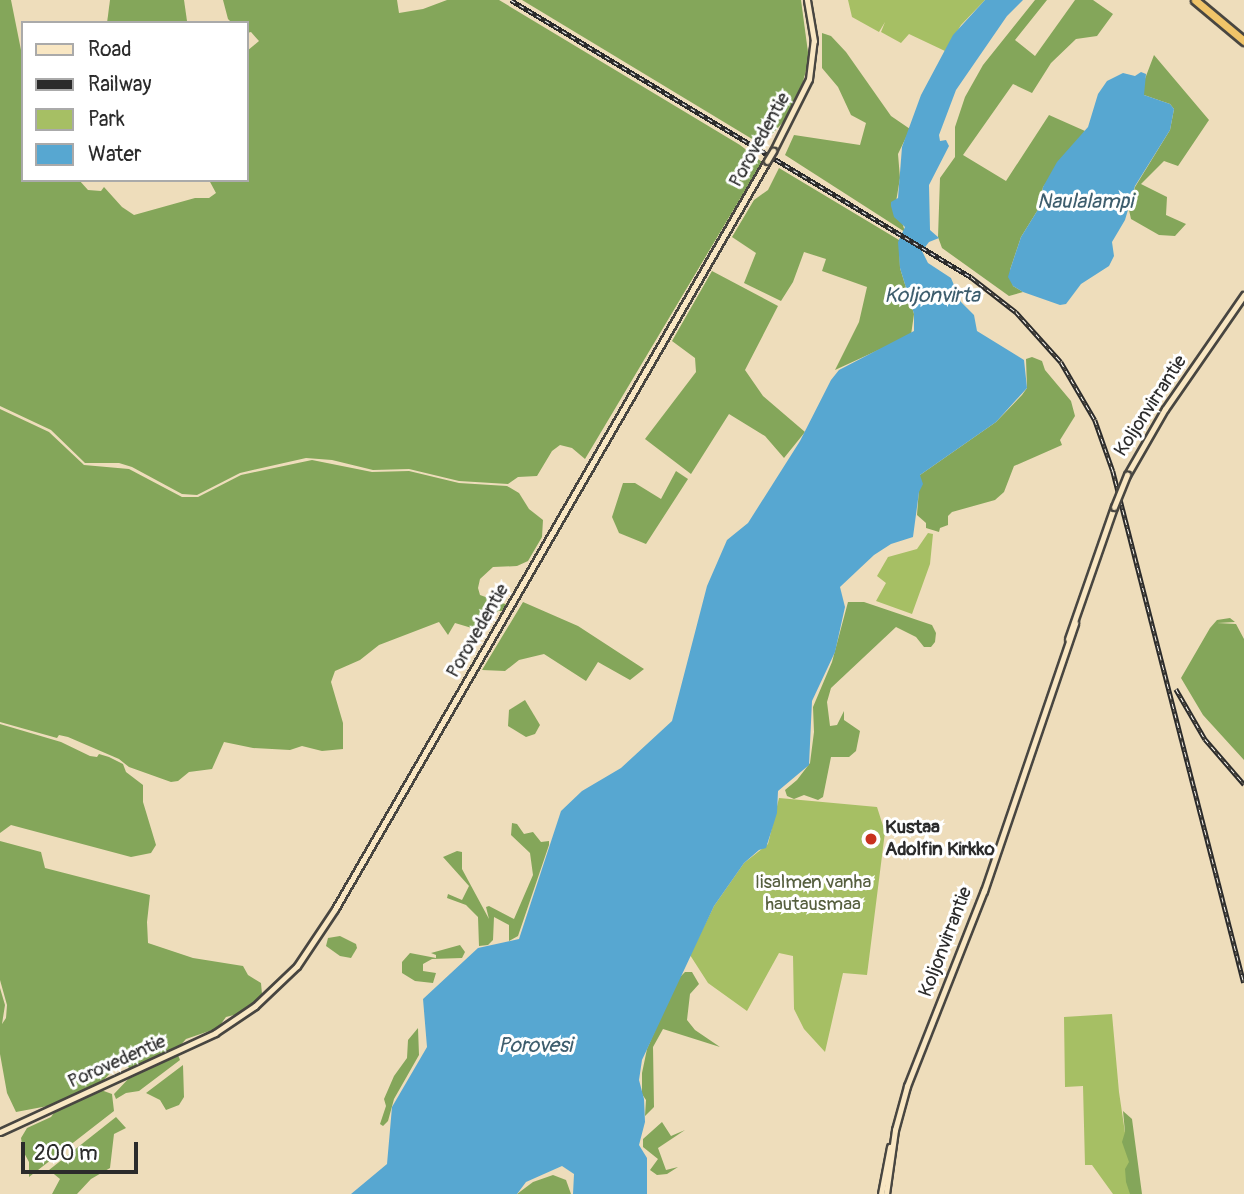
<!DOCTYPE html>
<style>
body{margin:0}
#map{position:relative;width:1244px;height:1194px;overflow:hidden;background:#edb;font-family:Pangolin,sans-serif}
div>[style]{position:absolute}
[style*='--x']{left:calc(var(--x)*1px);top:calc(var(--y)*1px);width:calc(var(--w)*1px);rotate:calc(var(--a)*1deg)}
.green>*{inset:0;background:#a6bf64}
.forest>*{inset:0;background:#84a65a}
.water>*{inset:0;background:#57a7d1}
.roads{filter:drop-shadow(2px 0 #484641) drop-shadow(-2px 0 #484641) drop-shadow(0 2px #484641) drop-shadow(0 -2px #484641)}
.secondary>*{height:5px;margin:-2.5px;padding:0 2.5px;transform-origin:2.5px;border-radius:2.5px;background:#f9e7c3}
.highway>*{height:7px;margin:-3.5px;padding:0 3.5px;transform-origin:3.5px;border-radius:3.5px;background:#f0c469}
.rail>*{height:4.5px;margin-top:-2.25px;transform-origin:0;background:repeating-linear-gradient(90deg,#fff 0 5px,#2b2b2b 0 10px);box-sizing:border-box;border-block:2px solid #2b2b2b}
.bridges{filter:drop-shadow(2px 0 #484641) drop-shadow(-2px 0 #484641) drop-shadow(0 2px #484641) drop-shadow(0 -2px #484641)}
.secondary-bridge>*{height:5px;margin:-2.5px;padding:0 2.5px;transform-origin:2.5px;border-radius:2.5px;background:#f9e7c3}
.dots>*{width:19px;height:19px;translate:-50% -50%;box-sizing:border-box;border:4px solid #fff;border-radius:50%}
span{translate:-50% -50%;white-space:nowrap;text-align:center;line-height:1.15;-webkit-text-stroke:6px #fff;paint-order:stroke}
.street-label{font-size:19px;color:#2b2b2b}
.poi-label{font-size:19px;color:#2b2b2b;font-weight:700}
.left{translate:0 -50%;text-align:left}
.park-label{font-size:19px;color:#565f3f}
.water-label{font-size:21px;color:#3d5d6d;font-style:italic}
.legend{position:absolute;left:21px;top:21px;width:228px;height:161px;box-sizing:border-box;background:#fff;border:2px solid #aaa;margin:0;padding:9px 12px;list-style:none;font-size:21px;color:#2b2b2b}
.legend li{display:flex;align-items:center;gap:14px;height:35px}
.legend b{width:35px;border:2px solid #aaa}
.scale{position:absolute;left:21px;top:1142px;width:117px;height:32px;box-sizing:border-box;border:4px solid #2b2b2b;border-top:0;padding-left:9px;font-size:21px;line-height:24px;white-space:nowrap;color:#2b2b2b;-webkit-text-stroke:5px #fff;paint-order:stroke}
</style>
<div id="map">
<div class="green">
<i style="clip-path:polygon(848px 0,985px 0,961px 25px,945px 51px,909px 34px,901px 43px,881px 32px,885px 22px,879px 32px,852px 17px)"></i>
<i style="clip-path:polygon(928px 533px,933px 534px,930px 564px,912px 614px,876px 601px,886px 583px,877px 576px,888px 557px,917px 549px)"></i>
<i style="clip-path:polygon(779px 798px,877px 807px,885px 832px,867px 975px,843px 973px,825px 1052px,804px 1029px,794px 1009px,793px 956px,779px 953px,747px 1011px,708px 983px,690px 955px,714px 906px,744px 863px,768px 844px)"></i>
<i style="clip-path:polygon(1112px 1014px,1119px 1092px,1134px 1194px,1113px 1194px,1092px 1165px,1085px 1165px,1083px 1086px,1065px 1087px,1064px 1017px)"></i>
</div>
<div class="forest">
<i style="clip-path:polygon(0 0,11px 0,23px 60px,23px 180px,79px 180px,88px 190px,101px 191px,104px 187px,122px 207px,134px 215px,195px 198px,209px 198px,216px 193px,209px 180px,247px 180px,247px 51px,259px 41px,251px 32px,247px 33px,247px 23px,232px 23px,228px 19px,223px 0,397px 0,399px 13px,423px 9px,447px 0,499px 0,740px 145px,762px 162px,585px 459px,572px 448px,560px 445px,552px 451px,537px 476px,518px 477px,508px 484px,459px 481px,409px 469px,373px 470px,332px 460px,306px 458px,240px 473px,197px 495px,182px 494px,132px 467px,119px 463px,85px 463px,51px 430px,0 406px)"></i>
<i style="clip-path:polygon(110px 0,184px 0,187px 21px,107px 23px)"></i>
<i style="clip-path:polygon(522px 0,801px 0,809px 60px,802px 85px,785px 120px,762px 145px)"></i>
<i style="clip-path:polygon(1035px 0,1047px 0,1015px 40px,1035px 56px,1075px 0,1093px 0,1113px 14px,1097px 36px,1076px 39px,1051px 63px,1032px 93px,1013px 84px,963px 155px,1006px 181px,1049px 115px,1085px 131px,1043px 187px,1039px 208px,1021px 237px,1010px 270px,1013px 286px,1023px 292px,1009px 296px,942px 248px,938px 237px,940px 178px,955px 157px,955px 127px,965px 97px,983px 65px)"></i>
<i style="clip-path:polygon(822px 33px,831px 36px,846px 52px,891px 116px,910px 129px,898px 154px,900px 178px,896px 202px,905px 232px,785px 155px,794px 135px,860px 145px,866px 123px,851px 115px,838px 87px,822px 68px)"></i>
<i style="clip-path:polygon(1154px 55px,1209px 120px,1178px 166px,1164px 161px,1141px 184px,1167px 197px,1166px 215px,1186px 224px,1175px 236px,1159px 235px,1131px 219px,1129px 210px,1135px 187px,1170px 130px,1174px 109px,1170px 104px,1144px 95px,1143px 84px)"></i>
<i style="clip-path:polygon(779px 168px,899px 240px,900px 268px,914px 314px,911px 335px,835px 370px,859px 322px,867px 287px,822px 271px,826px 259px,804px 252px,793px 282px,781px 301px,744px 283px,756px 253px,732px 237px,754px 200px,768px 190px)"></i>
<i style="clip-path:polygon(712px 271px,778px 306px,745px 370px,763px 396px,805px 432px,784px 458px,765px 436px,729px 414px,691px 474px,645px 439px,696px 372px,695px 358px,672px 341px)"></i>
<i style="clip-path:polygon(1032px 357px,1042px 361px,1045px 370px,1071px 401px,1075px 416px,1060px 440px,1062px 445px,1014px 466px,1004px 492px,995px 500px,952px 512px,948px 516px,948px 525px,940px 528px,939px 532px,926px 528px,926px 523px,917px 515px,920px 475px,996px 422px,1022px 395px,1027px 388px,1026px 359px)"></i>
<i style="clip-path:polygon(0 409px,49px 432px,84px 465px,129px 469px,182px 497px,198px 497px,241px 475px,312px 460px,372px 472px,409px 471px,459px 483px,507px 486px,519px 493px,529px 509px,543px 520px,542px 537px,528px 561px,517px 566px,493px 567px,480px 579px,478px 588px,480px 595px,508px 605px,502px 615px,502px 611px,498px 611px,485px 627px,475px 629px,455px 623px,448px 635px,439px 622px,379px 645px,360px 660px,335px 671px,331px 682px,343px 723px,343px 749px,322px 751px,302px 746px,290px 750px,253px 748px,224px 742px,212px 769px,189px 772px,178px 781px,171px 782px,129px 767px,119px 759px,68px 737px,59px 735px,57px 738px,0 722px)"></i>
<i style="clip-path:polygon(676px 471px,688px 479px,646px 544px,619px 533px,612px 517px,623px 483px,635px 483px,661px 499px)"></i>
<i style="clip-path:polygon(523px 602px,578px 626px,644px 669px,630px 680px,598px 662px,586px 681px,544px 654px,519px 660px,505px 671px,482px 670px)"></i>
<i style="clip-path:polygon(848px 602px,864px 602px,932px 625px,936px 633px,935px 642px,931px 647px,924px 647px,916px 637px,896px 627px,831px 688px,827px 702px,830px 726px,837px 725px,844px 711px,844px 720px,860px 731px,856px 751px,849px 757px,831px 757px,823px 797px,818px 800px,804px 795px,794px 799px,787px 796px,785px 790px,797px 780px,810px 763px,814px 732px,813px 707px,832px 662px)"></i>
<i style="clip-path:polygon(1230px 618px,1235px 622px,1217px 623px,1236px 624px,1244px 639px,1244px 760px,1203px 715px,1181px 678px,1210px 628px,1217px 620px)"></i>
<i style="clip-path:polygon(525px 700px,540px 725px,535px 734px,526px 737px,508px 726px,509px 710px)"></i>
<i style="clip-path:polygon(0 724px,61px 742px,90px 756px,97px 757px,99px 754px,109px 757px,123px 764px,126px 772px,143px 785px,143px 802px,156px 845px,151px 853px,131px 857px,11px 825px,0 833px)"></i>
<i style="clip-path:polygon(512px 823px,517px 824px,524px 834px,533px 832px,541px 842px,549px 841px,549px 845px,518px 936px,509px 941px,509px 925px,494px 917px,493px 940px,488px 945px,479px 946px,478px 917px,466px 905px,447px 898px,448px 894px,462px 900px,469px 886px,443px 857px,457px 851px,462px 852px,462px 869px,489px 919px,486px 907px,489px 906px,514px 919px,533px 875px,530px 853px,511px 835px)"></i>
<i style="clip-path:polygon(0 841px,41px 852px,45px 868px,150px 895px,147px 922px,148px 943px,193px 958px,243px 966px,248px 975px,261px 983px,262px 994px,256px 1003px,238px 1014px,226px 1017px,218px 1028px,186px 1039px,178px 1048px,131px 1069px,126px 1066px,114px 1069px,100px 1084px,53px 1105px,16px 1112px,7px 1093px,0 1054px,0 988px,5px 1005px,2px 1024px,6px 1018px,7px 1005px,0 980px)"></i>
<i style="clip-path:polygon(340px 936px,356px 944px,357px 948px,351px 958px,340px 956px,326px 946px,328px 938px)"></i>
<i style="clip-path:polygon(460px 945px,465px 952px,462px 958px,432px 959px,423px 964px,423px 971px,436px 973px,433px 983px,415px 981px,402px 973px,402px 962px,410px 953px,436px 958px,436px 955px,431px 953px)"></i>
<i style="clip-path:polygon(685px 972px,692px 972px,699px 984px,690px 994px,687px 1020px,695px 1030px,720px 1047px,663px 1029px,653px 1047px,654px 1107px,645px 1116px,646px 1100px,642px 1094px,642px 1073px,647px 1049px,677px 980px)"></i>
<i style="clip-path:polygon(418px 1028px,419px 1055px,394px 1099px,388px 1121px,383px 1126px,380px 1124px,386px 1106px,384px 1099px,394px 1076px,407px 1058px,408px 1040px)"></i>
<i style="clip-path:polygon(178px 1055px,180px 1060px,139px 1091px,126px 1093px,116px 1099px,114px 1094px,131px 1076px)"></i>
<i style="clip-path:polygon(183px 1065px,184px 1097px,179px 1105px,166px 1110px,160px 1100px,146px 1093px)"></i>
<i style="clip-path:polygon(101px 1090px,112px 1094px,114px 1111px,29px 1177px,29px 1162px,23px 1151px,21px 1138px,27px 1128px,51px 1117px,56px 1110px)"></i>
<i style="clip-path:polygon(1123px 1111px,1132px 1119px,1142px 1194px,1130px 1194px,1126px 1182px,1125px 1169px,1129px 1162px,1122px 1142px,1125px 1132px)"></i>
<i style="clip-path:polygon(116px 1117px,126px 1128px,114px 1134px,110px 1168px,91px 1179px,77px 1194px,52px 1194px,60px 1179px,49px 1170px)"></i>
<i style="clip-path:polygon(662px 1122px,671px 1136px,685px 1130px,658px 1148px,666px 1170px,678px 1167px,667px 1174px,657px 1175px,650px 1170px,658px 1159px,643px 1147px,643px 1139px)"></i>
<i style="clip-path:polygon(553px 1175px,566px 1180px,571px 1194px,517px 1194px,533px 1182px)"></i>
</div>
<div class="water">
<i style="clip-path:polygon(985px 0,1023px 0,1007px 16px,956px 90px,939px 135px,940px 141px,946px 140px,949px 146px,929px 185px,930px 230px,939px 238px,929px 242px,922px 251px,928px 263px,951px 278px,961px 302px,974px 315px,977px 331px,1024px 360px,1027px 388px,996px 422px,920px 475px,923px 484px,919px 492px,913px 537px,891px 544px,874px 555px,840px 587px,845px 607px,835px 652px,812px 701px,809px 765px,778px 791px,777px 813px,766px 848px,759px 850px,744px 863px,714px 906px,642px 1060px,639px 1080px,644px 1099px,645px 1122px,639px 1145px,647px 1158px,647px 1194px,573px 1194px,574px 1174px,562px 1166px,526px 1182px,517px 1194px,351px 1194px,387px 1164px,392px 1107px,427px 1047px,423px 999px,478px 948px,519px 939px,561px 811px,582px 791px,621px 768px,672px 721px,707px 586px,727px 540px,748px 523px,800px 441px,831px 380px,839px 370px,914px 331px,914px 314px,900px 268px,898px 242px,905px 227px,894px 217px,891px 206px,891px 202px,898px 198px,902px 147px,921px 95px,953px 35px)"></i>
<i style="clip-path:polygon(1141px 72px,1146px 74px,1144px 95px,1170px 104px,1174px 109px,1170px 130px,1135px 186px,1125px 220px,1112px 242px,1114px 256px,1109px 266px,1081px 284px,1066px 304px,1060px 305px,1023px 292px,1013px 286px,1008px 277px,1010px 270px,1021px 237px,1039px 208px,1043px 187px,1057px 162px,1088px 127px,1098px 94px,1107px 81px,1123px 73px,1135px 76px)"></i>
</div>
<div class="roads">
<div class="secondary">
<i style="--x:773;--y:151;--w:80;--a:-63.4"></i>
<i style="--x:809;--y:79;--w:38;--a:-83"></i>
<i style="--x:814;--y:41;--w:42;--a:-99.7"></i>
<i style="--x:1127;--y:475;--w:76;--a:-60.1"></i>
<i style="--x:1165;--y:409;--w:139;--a:-55.3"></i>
<i style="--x:1068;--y:639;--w:140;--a:-70.8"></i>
<i style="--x:0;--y:1132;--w:237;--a:-24.7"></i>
<i style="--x:215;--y:1033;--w:48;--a:-34"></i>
<i style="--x:255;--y:1006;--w:58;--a:-43.6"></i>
<i style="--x:297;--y:966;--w:69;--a:-56.3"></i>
<i style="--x:335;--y:909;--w:864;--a:-59.99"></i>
<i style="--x:881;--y:1194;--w:48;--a:-79.2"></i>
<i style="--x:886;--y:1194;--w:65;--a:-82"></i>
<i style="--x:895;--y:1130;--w:46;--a:-74.7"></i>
<i style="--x:907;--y:1086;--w:210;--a:-68.5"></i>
<i style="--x:984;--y:891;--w:283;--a:-71.2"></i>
</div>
<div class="highway">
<i style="--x:1195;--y:0;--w:64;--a:39.9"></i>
</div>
</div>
<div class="rail">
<i style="--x:511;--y:0;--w:537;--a:31.06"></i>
<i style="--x:971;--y:277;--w:57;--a:37.9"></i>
<i style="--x:1016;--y:312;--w:67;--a:48"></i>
<i style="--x:1061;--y:362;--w:67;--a:59.6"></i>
<i style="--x:1095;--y:420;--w:54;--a:70.6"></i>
<i style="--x:1113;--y:471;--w:528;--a:75.65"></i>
<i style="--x:1176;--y:689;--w:58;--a:59.9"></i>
<i style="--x:1205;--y:739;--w:60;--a:49.1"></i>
</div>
<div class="bridges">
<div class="secondary-bridge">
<i style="--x:767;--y:161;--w:12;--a:-59"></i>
<i style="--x:1114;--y:507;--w:35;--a:-68"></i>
</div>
</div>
<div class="dots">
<i style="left:871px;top:839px;background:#c8321e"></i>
</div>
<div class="street-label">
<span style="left:760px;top:140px;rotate:-61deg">Porovedentie</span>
<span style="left:1151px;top:406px;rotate:-57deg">Koljonvirrantie</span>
<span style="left:478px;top:631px;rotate:-60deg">Porovedentie</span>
<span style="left:946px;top:942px;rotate:-69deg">Koljonvirrantie</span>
<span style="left:117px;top:1062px;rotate:-24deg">Porovedentie</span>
</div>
<div class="poi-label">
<span class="left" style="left:885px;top:839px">Kustaa<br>Adolfin Kirkko</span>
</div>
<div class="park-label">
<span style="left:813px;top:894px">Iisalmen vanha<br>hautausmaa</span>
</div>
<div class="water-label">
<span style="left:1085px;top:202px">Naulalampi</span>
<span style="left:932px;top:296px">Koljonvirta</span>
<span style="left:535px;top:1046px">Porovesi</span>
</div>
<ul class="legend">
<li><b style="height:9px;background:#f9e7c3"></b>Road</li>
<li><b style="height:9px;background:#2b2b2b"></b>Railway</li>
<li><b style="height:19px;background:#a6bf64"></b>Park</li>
<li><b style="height:19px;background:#57a7d1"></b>Water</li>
</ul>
<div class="scale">200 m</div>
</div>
